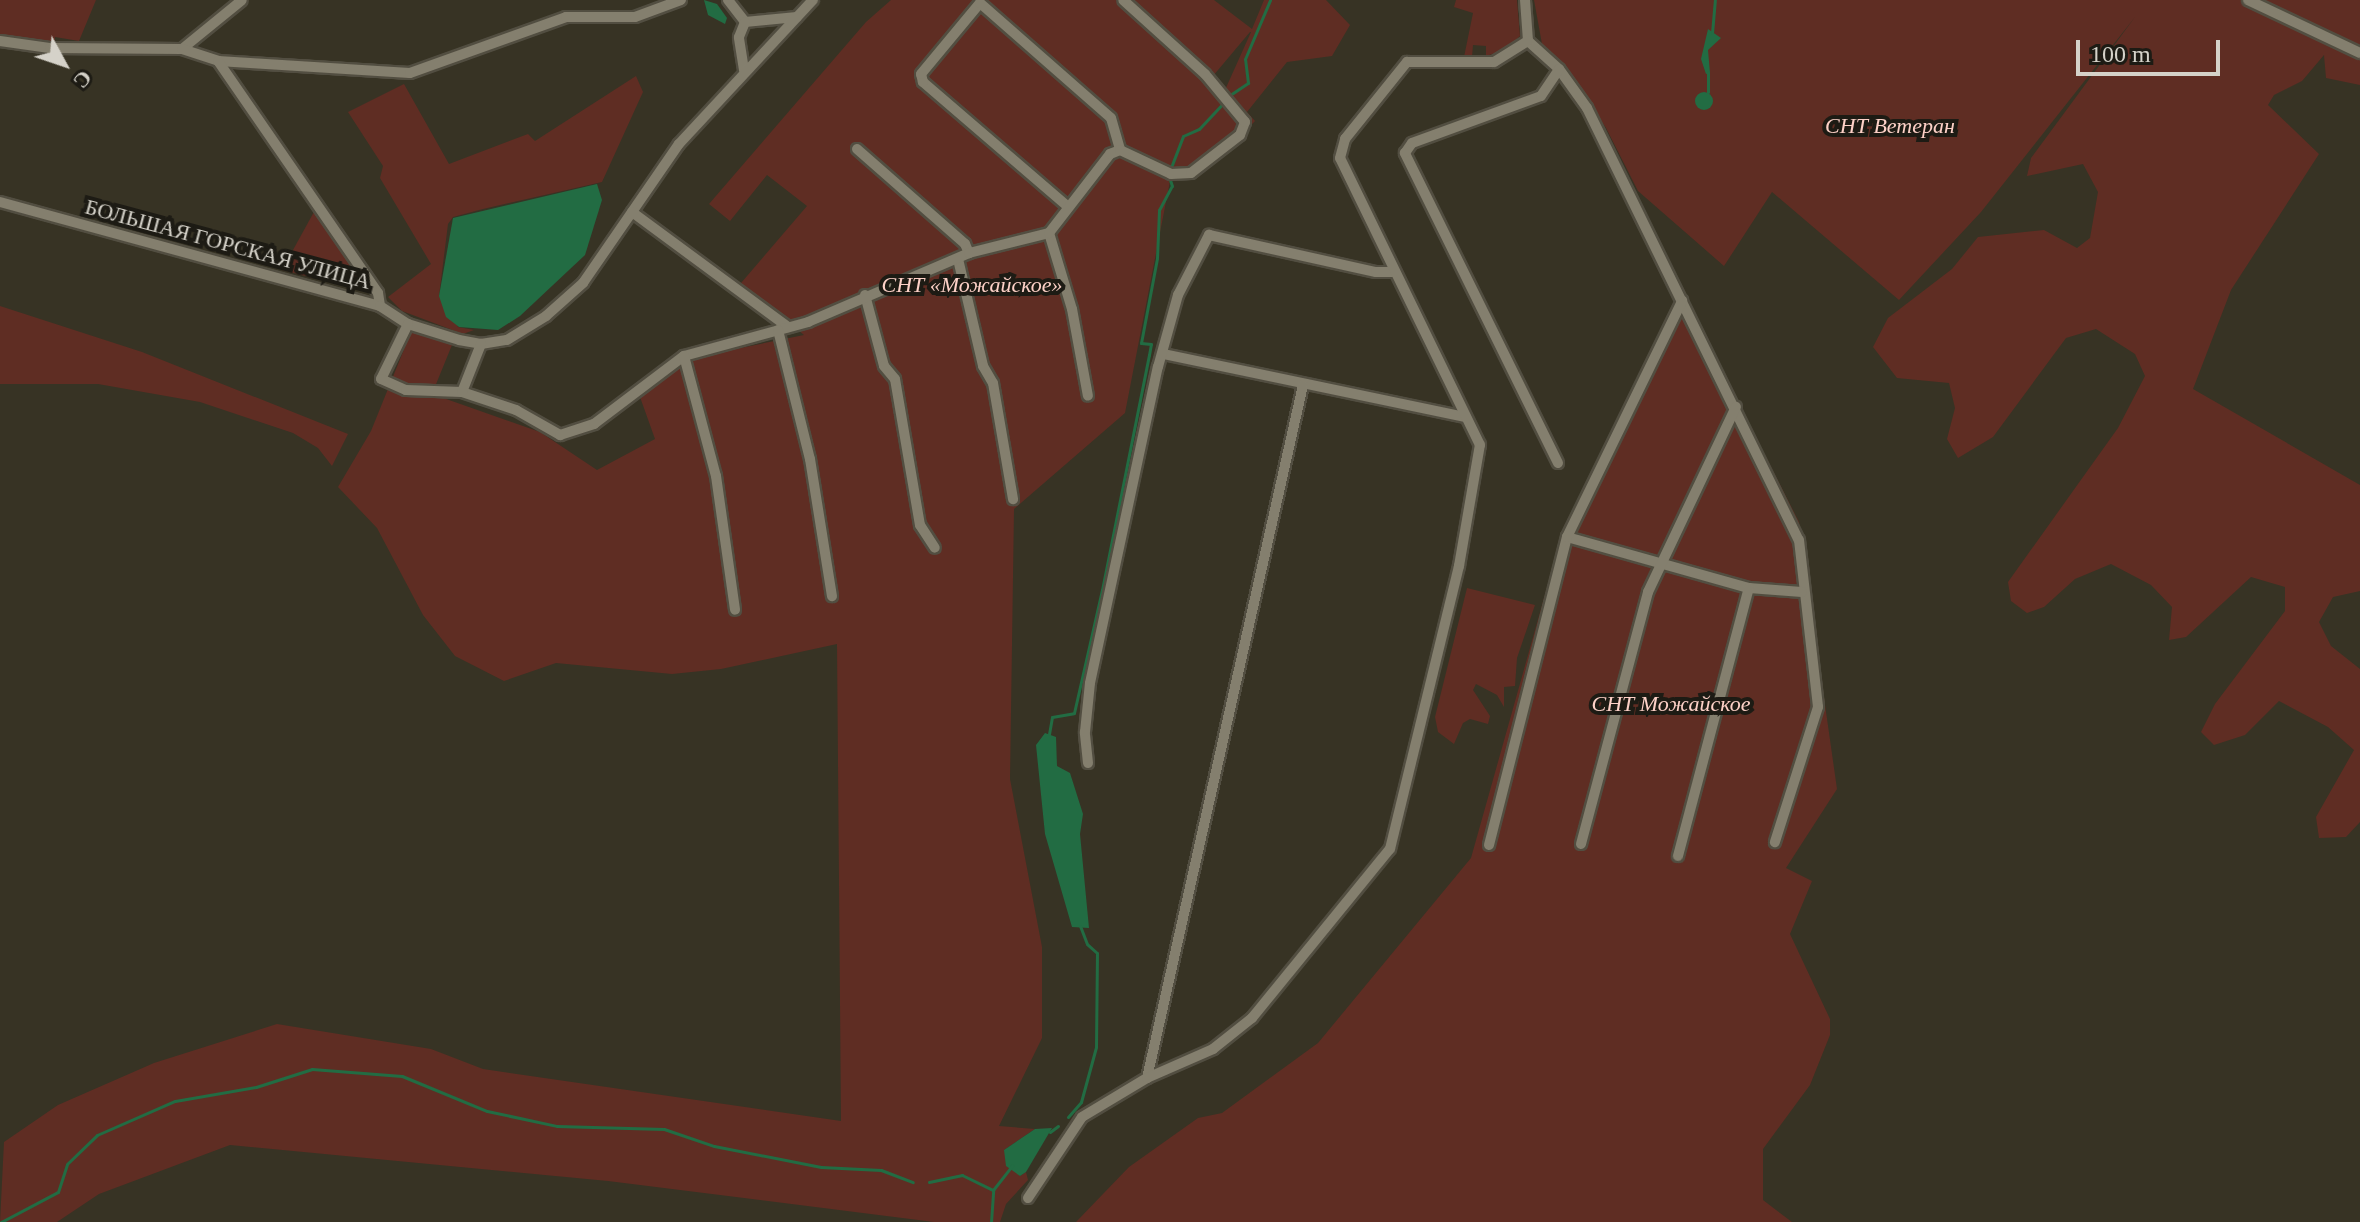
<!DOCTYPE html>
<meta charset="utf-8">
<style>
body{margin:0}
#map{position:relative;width:2360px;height:1222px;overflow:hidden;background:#373324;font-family:Georgia,serif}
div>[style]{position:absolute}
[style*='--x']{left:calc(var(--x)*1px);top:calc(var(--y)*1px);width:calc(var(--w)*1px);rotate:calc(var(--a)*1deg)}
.green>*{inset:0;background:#5f2d23}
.water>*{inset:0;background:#226c43}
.round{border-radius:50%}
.stream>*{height:3px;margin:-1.5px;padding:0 1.5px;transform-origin:1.5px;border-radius:1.5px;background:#226c43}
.roads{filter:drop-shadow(2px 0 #524e41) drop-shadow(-2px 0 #524e41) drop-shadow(0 2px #524e41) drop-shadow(0 -2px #524e41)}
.minor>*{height:10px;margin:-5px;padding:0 5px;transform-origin:5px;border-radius:5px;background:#847f6e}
span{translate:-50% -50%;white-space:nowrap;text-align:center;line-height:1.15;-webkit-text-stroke:8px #1d1b14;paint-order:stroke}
.park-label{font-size:22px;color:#fdd1c7;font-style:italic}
.street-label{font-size:22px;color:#d5d2c9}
.north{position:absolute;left:24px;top:24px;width:80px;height:80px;-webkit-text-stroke:6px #1d1b14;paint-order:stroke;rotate:130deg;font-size:22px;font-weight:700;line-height:32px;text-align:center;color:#d5d2c9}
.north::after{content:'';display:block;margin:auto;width:28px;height:36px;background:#d5d2c9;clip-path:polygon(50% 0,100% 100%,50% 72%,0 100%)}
.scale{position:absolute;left:2076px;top:40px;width:144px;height:36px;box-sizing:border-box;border:4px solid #d5d2c9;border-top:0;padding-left:10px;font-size:24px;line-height:28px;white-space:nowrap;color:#d5d2c9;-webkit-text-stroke:6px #1d1b14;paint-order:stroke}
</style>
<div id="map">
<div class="green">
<i style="clip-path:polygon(0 0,96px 0,79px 41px,55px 37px,54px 44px,0 37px)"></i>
<i style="clip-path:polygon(evenodd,891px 0,1214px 0,1252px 29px,1264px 0,1326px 0,1350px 25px,1332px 56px,1287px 62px,1247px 112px,1255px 121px,1215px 163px,1189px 176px,1171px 176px,1125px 413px,1014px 509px,1010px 779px,1042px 947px,1042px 1038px,999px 1126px,1035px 1129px,1004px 1150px,1020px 1176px,1026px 1172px,1028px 1180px,1006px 1204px,1000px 1222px,934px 1222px,608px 1181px,230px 1145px,99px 1194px,57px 1222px,0 1222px,4px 1142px,58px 1105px,154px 1063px,277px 1024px,431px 1049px,483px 1069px,841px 1121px,837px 644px,721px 669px,672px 674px,556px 663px,504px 681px,455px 656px,423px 615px,377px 528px,338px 487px,371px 431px,411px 332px,452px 345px,432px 394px,540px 432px,597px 470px,655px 439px,640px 397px,691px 358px,804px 335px,741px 283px,807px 206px,767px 175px,730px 221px,709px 204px,866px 22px,891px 0,1250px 32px,1251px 32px,1225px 90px,1213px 76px,1250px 32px)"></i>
<i style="clip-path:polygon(1456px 0,1517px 0,1520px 36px,1505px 50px,1486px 56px,1486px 46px,1473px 45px,1472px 57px,1464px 57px,1473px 13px,1454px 7px)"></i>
<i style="clip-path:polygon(1534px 0,2360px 0,2360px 85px,2326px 78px,2324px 55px,2302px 81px,2274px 95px,2268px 105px,2319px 154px,2231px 290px,2193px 389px,2360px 485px,2360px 591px,2333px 597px,2319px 622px,2331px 646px,2360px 669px,2360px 822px,2346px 837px,2319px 838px,2316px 817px,2354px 750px,2328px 727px,2279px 701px,2245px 735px,2214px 745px,2201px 732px,2215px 704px,2285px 611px,2285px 587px,2251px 577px,2186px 637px,2169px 640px,2172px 607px,2151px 585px,2111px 564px,2075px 579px,2044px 607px,2027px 613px,2011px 601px,2008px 582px,2118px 428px,2145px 376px,2135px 354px,2096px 329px,2066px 338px,1993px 437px,1958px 458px,1947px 439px,1955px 408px,1949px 383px,1897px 378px,1873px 347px,1888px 318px,1952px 269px,1978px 237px,2044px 230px,2077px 248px,2090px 238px,2098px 192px,2083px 164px,2027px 176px,2031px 158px,2135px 17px,1981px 212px,1899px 300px,1772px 192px,1724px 266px,1638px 191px,1606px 128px,1564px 65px,1542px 44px)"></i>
<i style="clip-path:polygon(636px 76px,643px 92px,602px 182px,483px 209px,453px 217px,448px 224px,439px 296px,458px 327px,474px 330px,463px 334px,402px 311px,388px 297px,431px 264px,380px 178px,383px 166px,348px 112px,404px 84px,449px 164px,528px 134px,535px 141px)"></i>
<i style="clip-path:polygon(315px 210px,367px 284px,365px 291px,282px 270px)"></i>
<i style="clip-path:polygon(1685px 298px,1799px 522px,1837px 789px,1786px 868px,1812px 881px,1790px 934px,1830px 1019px,1830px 1035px,1810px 1085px,1763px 1149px,1763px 1200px,1792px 1222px,1076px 1222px,1129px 1167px,1198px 1118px,1222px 1113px,1318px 1043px,1471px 858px,1564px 527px,1676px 303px)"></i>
<i style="clip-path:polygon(0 306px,142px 352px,348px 434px,332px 466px,318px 448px,293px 433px,200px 402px,98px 384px,0 384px)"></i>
<i style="clip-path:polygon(1467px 588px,1535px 605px,1517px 658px,1515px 686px,1504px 687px,1504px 707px,1497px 695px,1476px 684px,1473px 690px,1490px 716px,1488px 724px,1470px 719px,1463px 723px,1454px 744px,1438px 732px,1435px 717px)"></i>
</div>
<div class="water">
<i style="clip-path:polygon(704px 0,717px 4px,727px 18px,725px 24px,708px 15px)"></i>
<i style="clip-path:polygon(1708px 29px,1721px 38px,1708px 50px,1710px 73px,1706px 74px,1701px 59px)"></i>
<i class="round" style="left:1695px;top:92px;width:18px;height:18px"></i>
<i style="clip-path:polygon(597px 184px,602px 200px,585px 255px,520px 316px,498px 330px,459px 327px,446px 317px,439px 296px,453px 218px)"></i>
<i style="clip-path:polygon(1045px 733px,1056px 737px,1057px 766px,1070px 773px,1083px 814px,1080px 834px,1089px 928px,1072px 927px,1045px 834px,1036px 745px)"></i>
<i style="clip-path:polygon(1052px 1128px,1026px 1172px,1020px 1176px,1006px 1166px,1004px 1150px,1035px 1129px)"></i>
</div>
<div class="stream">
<i style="--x:1712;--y:33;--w:33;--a:-85"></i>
<i style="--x:1708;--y:92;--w:20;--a:-90"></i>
<i style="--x:1230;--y:95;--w:22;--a:-34"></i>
<i style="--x:1248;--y:83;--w:24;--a:-97"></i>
<i style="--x:1245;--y:59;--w:64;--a:-67"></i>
<i style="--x:1170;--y:170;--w:36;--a:-69"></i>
<i style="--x:1183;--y:136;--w:17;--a:-24"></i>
<i style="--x:1199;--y:129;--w:38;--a:-47"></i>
<i style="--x:1049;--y:734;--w:17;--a:-80"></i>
<i style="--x:1052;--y:717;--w:22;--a:-10"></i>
<i style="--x:1074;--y:713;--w:126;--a:-77.2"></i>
<i style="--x:1102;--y:590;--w:240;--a:-78.7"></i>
<i style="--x:1149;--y:355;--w:11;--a:-80"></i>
<i style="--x:1151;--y:344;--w:10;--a:-174"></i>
<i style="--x:1141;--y:343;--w:86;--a:-79.3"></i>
<i style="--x:1157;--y:258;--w:48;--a:-87.6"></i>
<i style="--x:1159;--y:210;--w:27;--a:-62"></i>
<i style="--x:1172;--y:186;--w:9;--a:-108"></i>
<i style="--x:1068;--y:1117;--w:20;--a:-49"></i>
<i style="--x:1081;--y:1102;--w:57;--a:-74.7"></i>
<i style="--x:1096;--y:1047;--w:94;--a:-89.4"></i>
<i style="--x:1097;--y:953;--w:13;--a:-138"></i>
<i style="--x:1087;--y:944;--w:19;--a:-111"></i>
<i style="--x:1050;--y:1132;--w:10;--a:-37"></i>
<i style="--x:929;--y:1182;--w:34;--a:-12"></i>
<i style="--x:962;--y:1175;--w:34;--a:26"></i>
<i style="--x:1;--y:1222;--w:64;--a:-27.8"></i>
<i style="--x:58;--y:1192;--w:29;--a:-72"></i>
<i style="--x:67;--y:1164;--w:42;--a:-44"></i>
<i style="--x:97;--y:1135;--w:85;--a:-23.6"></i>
<i style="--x:175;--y:1101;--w:82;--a:-9.8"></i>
<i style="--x:256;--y:1087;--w:59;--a:-17.8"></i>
<i style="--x:312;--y:1069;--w:90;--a:4.4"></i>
<i style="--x:402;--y:1076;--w:92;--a:22.4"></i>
<i style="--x:487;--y:1111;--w:72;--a:12.1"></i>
<i style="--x:557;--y:1126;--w:107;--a:1.6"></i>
<i style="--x:664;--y:1129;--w:53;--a:18.8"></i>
<i style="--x:714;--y:1146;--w:109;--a:11.1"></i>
<i style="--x:821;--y:1167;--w:60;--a:2.9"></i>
<i style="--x:881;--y:1170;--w:34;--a:21"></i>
<i style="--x:991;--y:1222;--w:32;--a:-86"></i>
<i style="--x:993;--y:1190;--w:31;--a:-52"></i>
</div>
<div class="roads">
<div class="minor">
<i style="--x:728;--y:0;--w:28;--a:52"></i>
<i style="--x:1525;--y:0;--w:41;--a:85.8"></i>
<i style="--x:1528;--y:41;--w:42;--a:42.1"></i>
<i style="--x:1559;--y:69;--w:48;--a:54.3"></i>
<i style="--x:1587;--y:108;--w:481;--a:63.9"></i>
<i style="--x:1799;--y:540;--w:168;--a:83.5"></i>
<i style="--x:1818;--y:707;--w:142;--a:107.7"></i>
<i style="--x:2248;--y:0;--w:124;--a:25.3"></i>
<i style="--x:745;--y:22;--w:52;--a:-5.5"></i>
<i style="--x:0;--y:41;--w:50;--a:8"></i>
<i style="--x:50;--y:48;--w:132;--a:0.4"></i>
<i style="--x:182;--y:49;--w:77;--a:-39.2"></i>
<i style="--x:182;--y:49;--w:38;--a:18"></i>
<i style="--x:218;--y:61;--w:192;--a:3.6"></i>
<i style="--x:410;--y:73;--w:166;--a:-19.7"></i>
<i style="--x:566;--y:17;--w:69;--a:0"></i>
<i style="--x:635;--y:17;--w:49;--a:-20.3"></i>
<i style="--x:218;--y:61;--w:282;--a:55.4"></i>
<i style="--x:378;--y:293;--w:13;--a:81"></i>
<i style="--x:744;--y:70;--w:33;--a:-99"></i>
<i style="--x:739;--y:37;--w:16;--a:-68"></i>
<i style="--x:857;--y:149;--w:144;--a:41.3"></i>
<i style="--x:965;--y:244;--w:10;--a:66"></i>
<i style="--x:0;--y:202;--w:394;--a:15.3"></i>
<i style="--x:380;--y:306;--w:33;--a:33"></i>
<i style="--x:408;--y:324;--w:53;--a:17.4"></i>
<i style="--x:459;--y:340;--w:22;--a:10"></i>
<i style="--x:481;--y:344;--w:26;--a:-9"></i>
<i style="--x:507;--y:340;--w:46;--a:-31.6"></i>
<i style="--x:546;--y:316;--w:50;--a:-41.7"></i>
<i style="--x:583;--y:283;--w:169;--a:-55.4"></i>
<i style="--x:679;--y:144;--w:197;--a:-47.1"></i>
<i style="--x:1066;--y:205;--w:189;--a:-139.3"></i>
<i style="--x:923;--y:82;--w:8;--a:-104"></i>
<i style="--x:921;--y:74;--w:92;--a:-50.3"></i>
<i style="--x:980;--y:3;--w:174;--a:41.3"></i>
<i style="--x:1111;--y:118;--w:33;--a:74"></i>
<i style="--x:632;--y:212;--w:194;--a:36.4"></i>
<i style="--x:1049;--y:233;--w:79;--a:73.2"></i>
<i style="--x:1072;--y:309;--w:88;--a:79.6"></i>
<i style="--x:958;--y:259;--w:110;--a:76.8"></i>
<i style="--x:983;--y:366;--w:20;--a:60"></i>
<i style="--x:993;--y:383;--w:118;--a:80.2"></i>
<i style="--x:865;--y:295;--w:73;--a:75"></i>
<i style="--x:884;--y:366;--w:17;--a:50"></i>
<i style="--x:895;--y:379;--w:148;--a:80.3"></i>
<i style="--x:920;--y:525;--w:27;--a:57"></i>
<i style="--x:408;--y:324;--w:61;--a:116.1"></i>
<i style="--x:381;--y:379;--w:27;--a:24"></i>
<i style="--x:406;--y:390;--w:56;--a:2"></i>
<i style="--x:462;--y:392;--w:57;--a:18.4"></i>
<i style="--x:516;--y:410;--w:51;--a:29.6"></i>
<i style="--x:560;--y:435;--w:36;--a:-18"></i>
<i style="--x:594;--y:424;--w:113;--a:-37.1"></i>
<i style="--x:684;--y:356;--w:129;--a:-15.3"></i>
<i style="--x:808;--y:322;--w:175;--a:-23.2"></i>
<i style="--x:969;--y:253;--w:82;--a:-14"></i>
<i style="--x:1049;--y:233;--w:100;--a:-52.3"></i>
<i style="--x:1110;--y:154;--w:11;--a:-22"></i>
<i style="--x:1120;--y:150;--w:56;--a:25.2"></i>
<i style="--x:1171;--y:174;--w:20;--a:-3"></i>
<i style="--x:1191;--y:173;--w:62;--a:-37.8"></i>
<i style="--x:1240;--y:135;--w:14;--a:-69"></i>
<i style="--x:1245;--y:122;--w:62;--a:-129.8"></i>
<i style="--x:1205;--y:74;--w:110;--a:-137.9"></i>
<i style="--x:778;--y:330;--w:133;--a:76.1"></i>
<i style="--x:810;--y:459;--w:139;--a:80.9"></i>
<i style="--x:1163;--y:354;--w:309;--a:11.8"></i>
<i style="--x:684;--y:356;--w:124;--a:75.1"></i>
<i style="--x:716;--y:476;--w:135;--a:81.9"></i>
<i style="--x:462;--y:392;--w:52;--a:-68.4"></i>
<i style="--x:1558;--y:463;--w:346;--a:-116.3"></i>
<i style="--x:1405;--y:153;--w:12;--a:-55"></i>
<i style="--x:1412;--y:143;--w:137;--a:-20"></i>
<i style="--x:1541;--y:96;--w:32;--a:-56"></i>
<i style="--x:1567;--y:537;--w:189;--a:15.7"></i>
<i style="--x:1749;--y:588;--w:53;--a:4.3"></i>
<i style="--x:1088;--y:763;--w:31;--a:-96"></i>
<i style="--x:1085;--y:732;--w:49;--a:-84.2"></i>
<i style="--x:1090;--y:683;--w:323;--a:-77.9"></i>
<i style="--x:1158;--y:367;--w:75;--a:-74.5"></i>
<i style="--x:1178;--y:295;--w:68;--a:-62.7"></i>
<i style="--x:1209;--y:235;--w:171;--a:12.5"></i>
<i style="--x:1376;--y:272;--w:17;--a:0"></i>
<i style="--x:1581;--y:844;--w:261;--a:-75.1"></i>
<i style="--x:1648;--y:592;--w:205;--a:-64.6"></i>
<i style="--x:1489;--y:845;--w:318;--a:-75.8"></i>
<i style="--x:1567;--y:537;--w:263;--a:-64"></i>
<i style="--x:1678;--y:856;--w:277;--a:-75.2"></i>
<i style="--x:1147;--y:1078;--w:710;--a:-77.31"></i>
<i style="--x:1028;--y:1198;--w:97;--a:-56.3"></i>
<i style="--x:1082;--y:1117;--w:76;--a:-31"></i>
<i style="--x:1147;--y:1078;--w:72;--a:-23.7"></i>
<i style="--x:1213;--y:1049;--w:50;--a:-38.5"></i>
<i style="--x:1252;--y:1018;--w:218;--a:-50.8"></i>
<i style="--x:1390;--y:849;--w:291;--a:-76.3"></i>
<i style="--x:1459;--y:566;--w:123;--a:-80.2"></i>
<i style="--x:1480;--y:445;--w:319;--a:-116"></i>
<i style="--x:1340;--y:158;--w:20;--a:-75"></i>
<i style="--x:1345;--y:139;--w:99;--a:-51.2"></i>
<i style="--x:1407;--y:62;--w:87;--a:0"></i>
<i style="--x:1494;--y:62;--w:40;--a:-32"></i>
</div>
</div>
<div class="park-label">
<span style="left:1890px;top:126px">СНТ Ветеран</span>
<span style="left:972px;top:285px">СНТ «Можайское»</span>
<span style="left:1671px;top:704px">СНТ Можайское</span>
</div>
<div class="street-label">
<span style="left:228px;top:244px;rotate:15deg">БОЛЬШАЯ ГОРСКАЯ УЛИЦА</span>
</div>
<div class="north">С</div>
<div class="scale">100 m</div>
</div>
